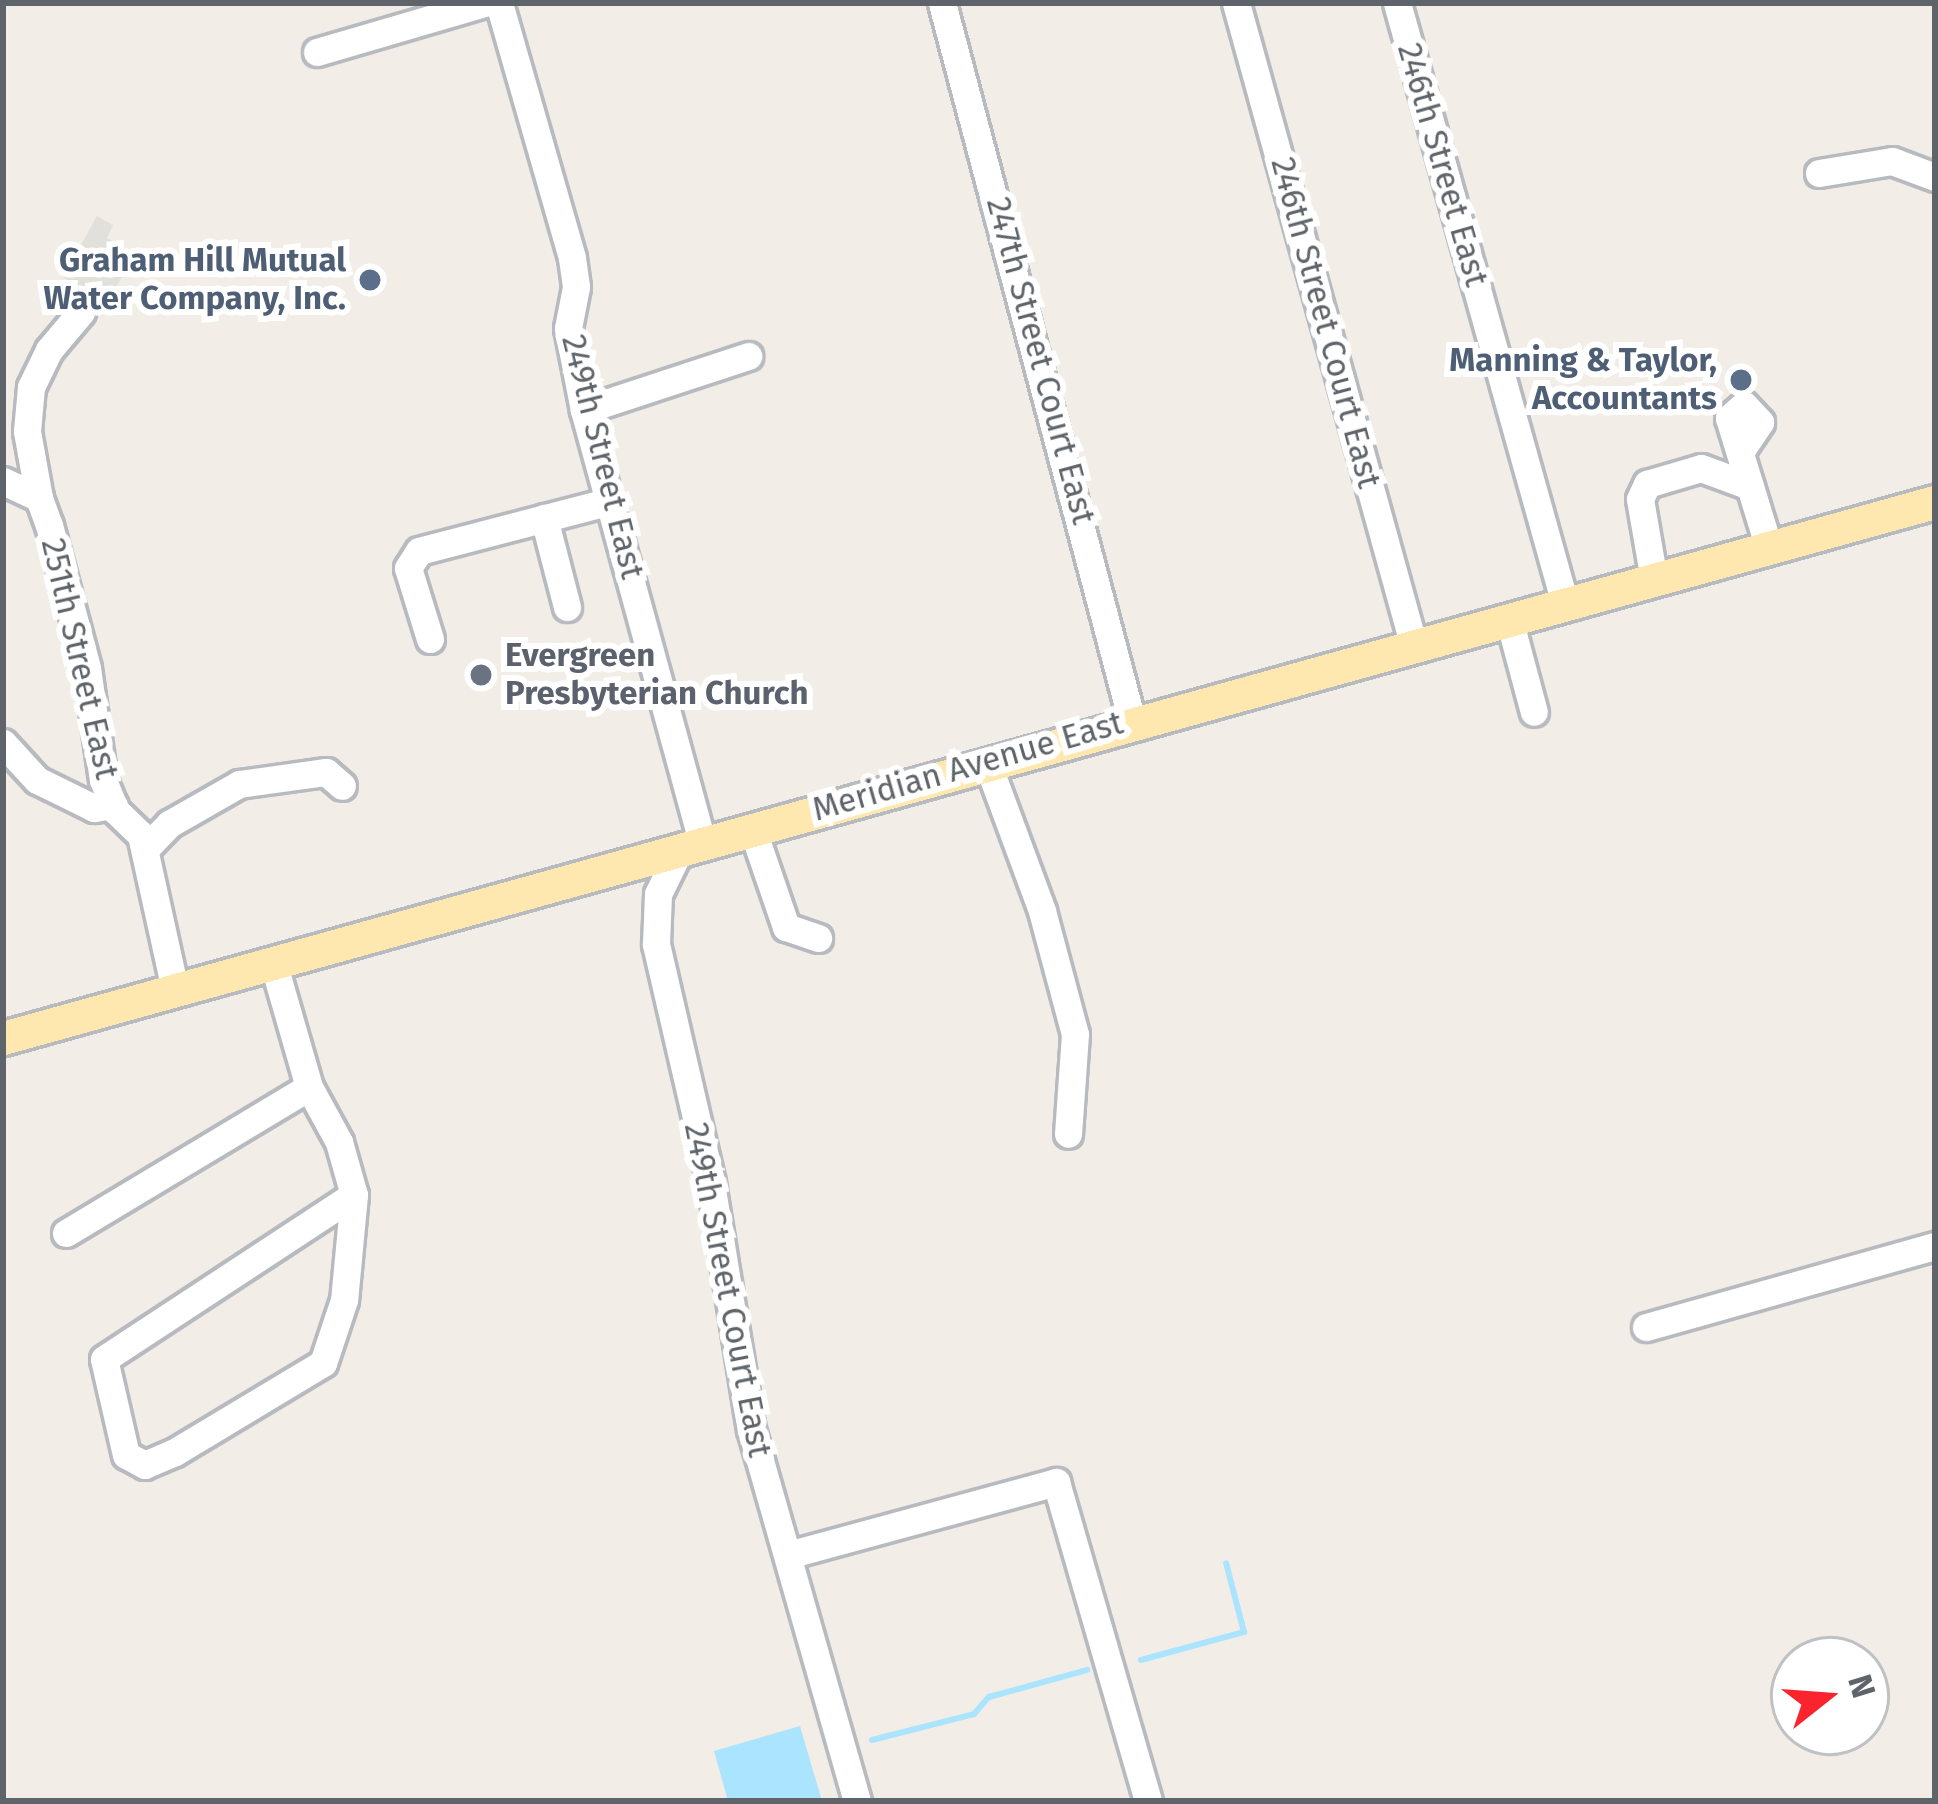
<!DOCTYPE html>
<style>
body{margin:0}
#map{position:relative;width:1938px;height:1804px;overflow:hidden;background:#f2eee7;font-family:"Fira Sans",sans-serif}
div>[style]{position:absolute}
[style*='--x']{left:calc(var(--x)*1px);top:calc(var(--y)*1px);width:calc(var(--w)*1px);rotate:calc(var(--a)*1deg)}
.industrial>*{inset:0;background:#e2e0db}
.water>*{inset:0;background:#aae4ff}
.stream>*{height:6px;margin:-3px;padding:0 3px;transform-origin:3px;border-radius:3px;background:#aae4ff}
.roads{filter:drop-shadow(3px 0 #b7babf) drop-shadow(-3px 0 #b7babf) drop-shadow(0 3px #b7babf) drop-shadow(0 -3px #b7babf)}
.minor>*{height:27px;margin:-13.5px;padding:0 13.5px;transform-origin:13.5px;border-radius:13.5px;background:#fff}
.major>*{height:33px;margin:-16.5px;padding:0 16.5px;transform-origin:16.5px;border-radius:16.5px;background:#ffe8af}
.dots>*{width:33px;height:33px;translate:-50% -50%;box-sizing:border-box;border:6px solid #fff;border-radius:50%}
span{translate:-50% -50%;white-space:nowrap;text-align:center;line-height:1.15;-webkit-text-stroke:12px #fff;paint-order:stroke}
.street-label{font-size:33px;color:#5e6469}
.service-label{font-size:33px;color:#4e5e75;font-weight:700}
.right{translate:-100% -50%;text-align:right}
.worship-label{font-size:33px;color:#5b616d;font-weight:700}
.left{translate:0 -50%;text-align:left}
.frame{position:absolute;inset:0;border:6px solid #5e6469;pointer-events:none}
.north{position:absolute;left:1770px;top:1636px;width:120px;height:120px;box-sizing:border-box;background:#fff;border:3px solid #bfc1c3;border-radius:50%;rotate:73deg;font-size:33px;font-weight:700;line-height:48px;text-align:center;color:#5e6469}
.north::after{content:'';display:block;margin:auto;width:42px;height:54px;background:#fb232d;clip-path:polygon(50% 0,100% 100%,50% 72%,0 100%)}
</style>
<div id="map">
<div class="industrial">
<i style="clip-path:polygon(97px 216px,113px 225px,107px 238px,135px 253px,108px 302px,63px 277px)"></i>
</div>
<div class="water">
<i style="clip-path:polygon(800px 1726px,822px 1801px,728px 1801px,714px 1751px)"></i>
</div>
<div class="stream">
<i style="--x:1141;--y:1660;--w:107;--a:-15.2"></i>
<i style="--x:1244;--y:1632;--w:71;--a:-104.6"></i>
<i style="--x:872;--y:1740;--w:105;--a:-14.3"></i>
<i style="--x:974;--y:1714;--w:23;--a:-49"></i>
<i style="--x:989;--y:1697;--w:102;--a:-15.4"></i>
</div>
<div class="roads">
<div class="minor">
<i style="--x:499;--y:3;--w:265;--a:74"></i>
<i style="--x:572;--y:258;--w:29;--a:82"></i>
<i style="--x:576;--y:287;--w:42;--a:101"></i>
<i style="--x:568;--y:328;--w:84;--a:79"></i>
<i style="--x:584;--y:410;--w:448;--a:74.7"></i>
<i style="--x:942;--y:3;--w:743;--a:75.18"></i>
<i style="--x:1236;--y:3;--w:664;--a:74.54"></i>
<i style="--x:1397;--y:3;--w:624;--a:74.38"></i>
<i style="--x:317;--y:52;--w:175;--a:-16.3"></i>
<i style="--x:1819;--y:173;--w:74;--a:-9.3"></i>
<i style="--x:1892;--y:161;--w:46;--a:20.4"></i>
<i style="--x:584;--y:410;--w:173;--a:-18.2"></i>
<i style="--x:1740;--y:452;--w:36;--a:-56"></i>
<i style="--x:1760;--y:422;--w:23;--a:-133"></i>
<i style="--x:1744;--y:405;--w:20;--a:139"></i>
<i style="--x:1729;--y:418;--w:136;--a:72.9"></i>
<i style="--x:3;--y:481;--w:40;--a:25"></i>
<i style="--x:39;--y:498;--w:29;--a:70"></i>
<i style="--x:49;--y:525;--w:148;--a:75.1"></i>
<i style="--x:87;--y:668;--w:113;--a:81.9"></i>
<i style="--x:103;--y:780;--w:32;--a:68"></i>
<i style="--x:115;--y:810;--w:36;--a:44"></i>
<i style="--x:141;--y:835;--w:159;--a:77.6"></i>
<i style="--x:39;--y:498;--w:68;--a:-100.2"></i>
<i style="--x:27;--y:431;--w:44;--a:-84.8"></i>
<i style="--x:31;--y:387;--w:41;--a:-64.1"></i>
<i style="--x:49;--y:350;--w:50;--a:-49.9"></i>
<i style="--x:544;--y:518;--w:92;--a:75.5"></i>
<i style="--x:1654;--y:580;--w:82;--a:-99.8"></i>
<i style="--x:1640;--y:499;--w:17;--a:-65"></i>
<i style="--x:1647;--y:484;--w:56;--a:-16.5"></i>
<i style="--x:1701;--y:468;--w:52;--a:20.2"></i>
<i style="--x:1509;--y:619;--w:96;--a:75"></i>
<i style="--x:430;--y:639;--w:74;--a:-107.2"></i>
<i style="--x:408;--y:568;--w:20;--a:-57"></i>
<i style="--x:419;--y:551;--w:198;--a:-14.6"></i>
<i style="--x:3;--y:743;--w:50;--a:47.4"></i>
<i style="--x:37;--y:780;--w:64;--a:26.2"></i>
<i style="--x:94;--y:808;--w:20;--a:-9"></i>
<i style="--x:987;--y:762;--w:159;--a:69.7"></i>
<i style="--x:1042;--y:911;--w:127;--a:75"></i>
<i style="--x:1075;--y:1034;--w:100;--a:94"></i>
<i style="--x:752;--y:828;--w:105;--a:71"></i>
<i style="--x:786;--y:927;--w:34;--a:19"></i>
<i style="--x:681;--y:847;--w:52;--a:116.1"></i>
<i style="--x:658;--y:894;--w:50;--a:92.3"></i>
<i style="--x:656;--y:944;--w:245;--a:77"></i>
<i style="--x:711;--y:1183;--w:249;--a:80.8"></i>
<i style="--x:751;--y:1429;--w:387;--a:74.1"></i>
<i style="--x:145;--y:849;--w:35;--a:-46"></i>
<i style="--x:169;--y:824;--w:81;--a:-29.7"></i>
<i style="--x:239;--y:784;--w:88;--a:-7.9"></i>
<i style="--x:326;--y:772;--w:21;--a:41"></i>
<i style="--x:273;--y:962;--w:130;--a:73.9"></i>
<i style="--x:309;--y:1087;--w:63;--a:61.4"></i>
<i style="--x:339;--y:1142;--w:55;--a:74.2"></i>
<i style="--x:354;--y:1195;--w:105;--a:95.4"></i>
<i style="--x:344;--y:1300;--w:66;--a:108.4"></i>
<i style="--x:323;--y:1363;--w:173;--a:149"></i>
<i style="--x:175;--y:1452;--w:33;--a:157"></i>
<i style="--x:145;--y:1465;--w:21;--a:-152"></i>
<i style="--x:126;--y:1455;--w:98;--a:-102.9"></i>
<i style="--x:104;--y:1359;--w:299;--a:-33.3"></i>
<i style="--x:66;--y:1233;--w:283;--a:-31"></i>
<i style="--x:1646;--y:1327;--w:300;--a:-15.7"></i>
<i style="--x:788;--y:1555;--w:278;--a:-15.2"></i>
<i style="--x:1056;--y:1482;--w:332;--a:73.9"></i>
</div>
<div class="major">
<i style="--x:3;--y:1038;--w:2005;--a:-15.51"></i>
</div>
</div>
<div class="dots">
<i style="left:370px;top:280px;background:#5c6f8a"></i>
<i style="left:1741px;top:380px;background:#5c6f8a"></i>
<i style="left:481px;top:675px;background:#6b7280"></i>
</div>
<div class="street-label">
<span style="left:1442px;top:165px;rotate:74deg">246th Street East</span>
<span style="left:1325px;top:323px;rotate:75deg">246th Street Court East</span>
<span style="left:1040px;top:361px;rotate:75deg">247th Street Court East</span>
<span style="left:602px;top:457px;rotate:76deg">249th Street East</span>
<span style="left:79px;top:659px;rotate:77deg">251th Street East</span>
<span style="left:968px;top:767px;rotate:-16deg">Meridian Avenue East</span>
<span style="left:727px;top:1290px;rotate:79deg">249th Street Court East</span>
</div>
<div class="service-label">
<span class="right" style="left:346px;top:280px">Graham Hill Mutual<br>Water Company, Inc.</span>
<span class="right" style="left:1717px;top:380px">Manning &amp; Taylor,<br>Accountants</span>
</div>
<div class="worship-label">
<span class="left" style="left:505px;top:675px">Evergreen<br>Presbyterian Church</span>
</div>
<div class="frame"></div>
<div class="north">N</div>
</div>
